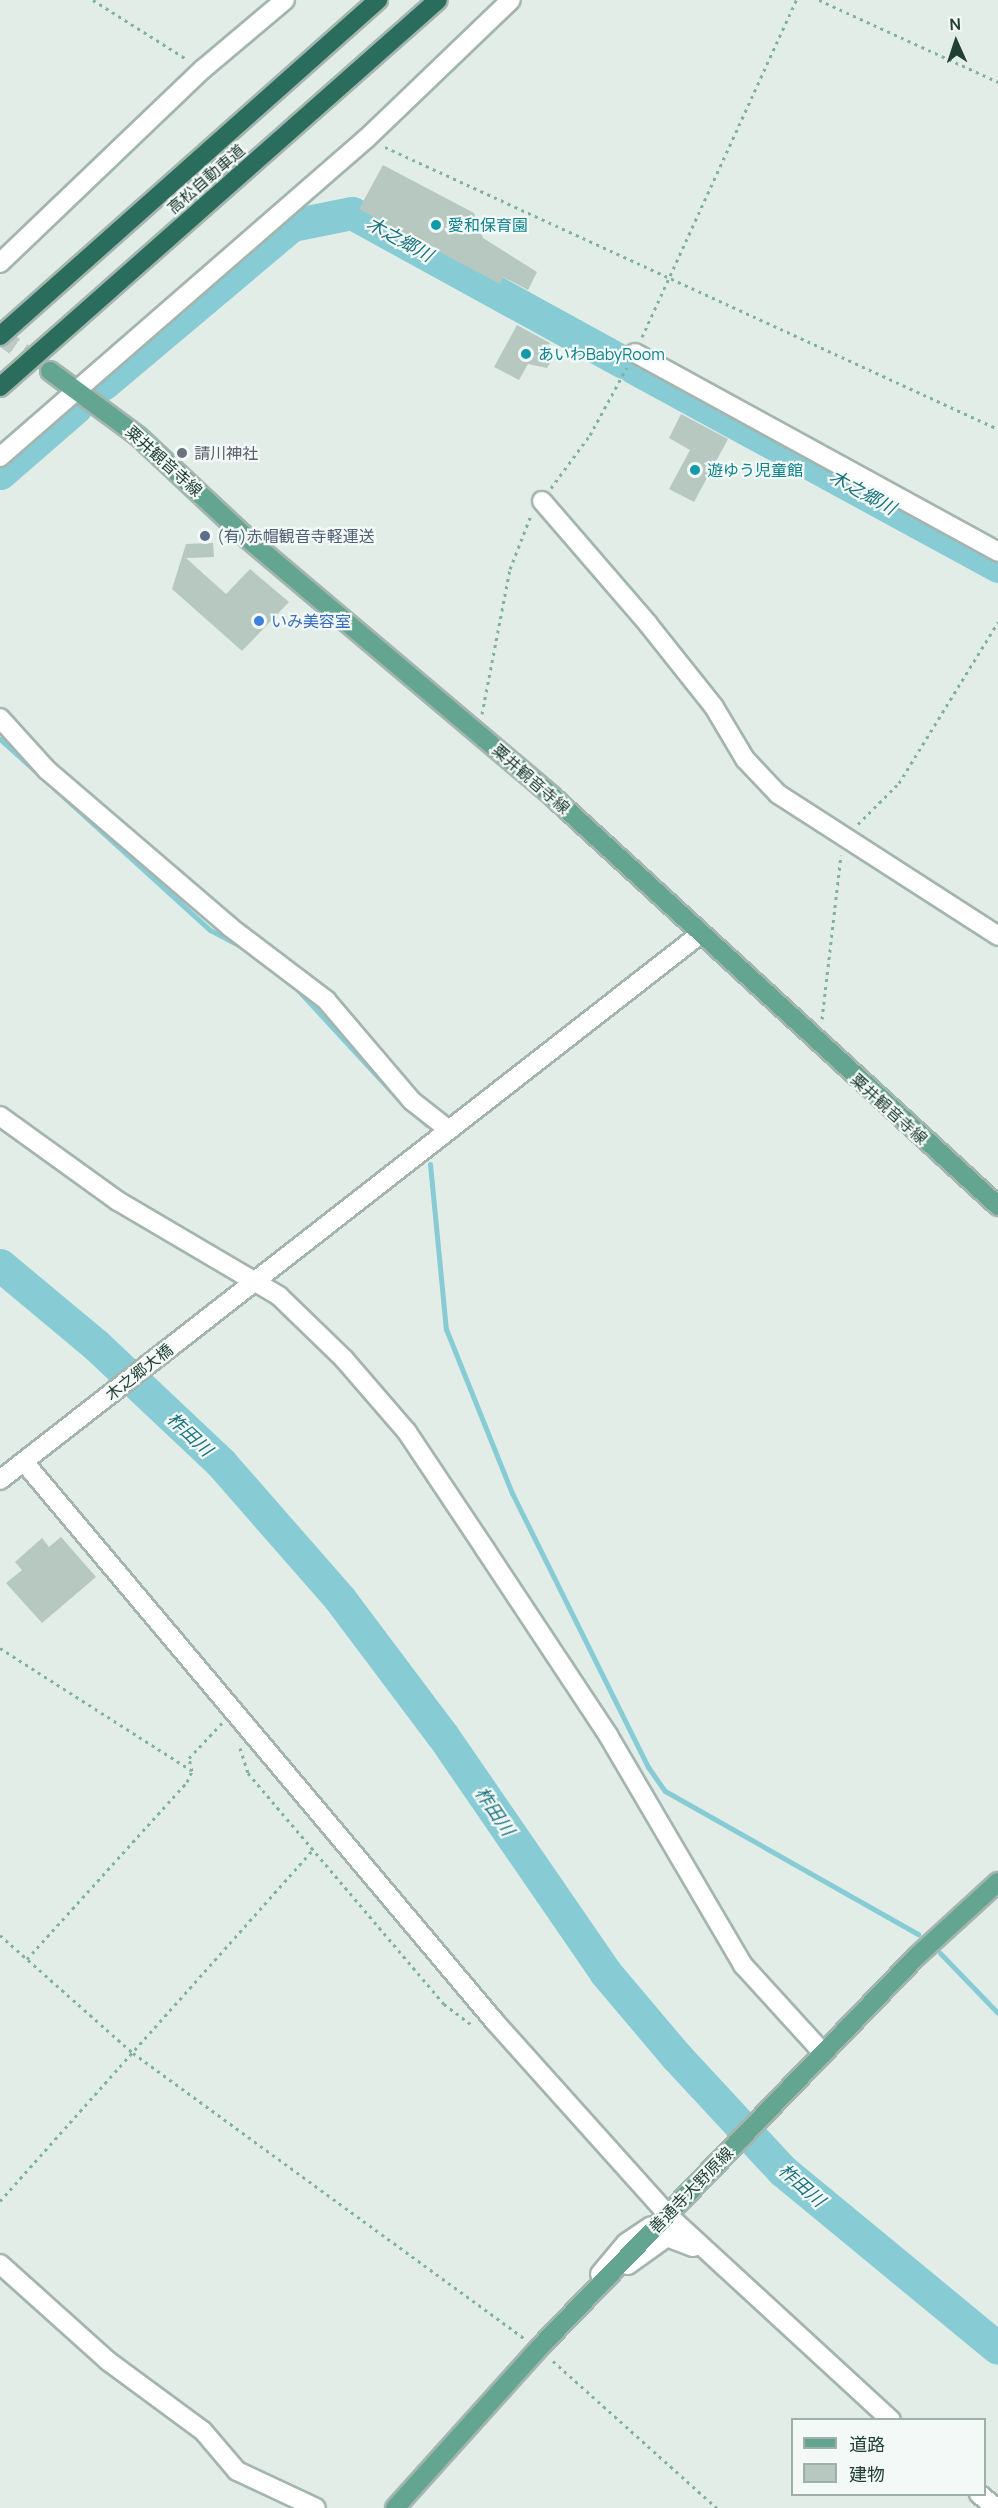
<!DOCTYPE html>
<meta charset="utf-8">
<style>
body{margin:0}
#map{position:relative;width:998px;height:2508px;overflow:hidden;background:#e2ede8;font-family:Manrope,"Noto Sans JP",sans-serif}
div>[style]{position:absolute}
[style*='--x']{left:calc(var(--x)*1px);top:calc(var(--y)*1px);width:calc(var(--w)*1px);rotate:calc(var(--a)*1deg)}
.stream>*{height:5px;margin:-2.5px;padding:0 2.5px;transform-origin:2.5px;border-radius:2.5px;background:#87ccd5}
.river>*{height:33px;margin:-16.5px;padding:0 16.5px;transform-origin:16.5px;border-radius:16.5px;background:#87ccd5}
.building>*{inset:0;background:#b7c8c0}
.major-tunnel>*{height:18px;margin-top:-9px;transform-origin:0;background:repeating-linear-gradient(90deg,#bbcac4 0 18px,transparent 0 27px)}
.path>*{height:3px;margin-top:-1.5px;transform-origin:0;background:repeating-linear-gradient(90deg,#81b2a0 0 3px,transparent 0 7.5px)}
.roads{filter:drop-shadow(2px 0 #a4b5af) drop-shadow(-2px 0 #a4b5af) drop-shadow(0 2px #a4b5af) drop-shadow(0 -2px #a4b5af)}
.minor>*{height:18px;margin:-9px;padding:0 9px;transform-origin:9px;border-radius:9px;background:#fff}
.major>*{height:18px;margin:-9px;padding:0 9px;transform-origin:9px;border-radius:9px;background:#64a591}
.highway>*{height:18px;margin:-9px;padding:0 9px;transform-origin:9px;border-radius:9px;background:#2b6d5c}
.dots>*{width:16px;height:16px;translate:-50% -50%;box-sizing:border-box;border:3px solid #f3f9f6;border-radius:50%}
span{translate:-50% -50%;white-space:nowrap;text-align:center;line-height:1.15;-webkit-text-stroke:4.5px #f3f9f6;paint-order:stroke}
.street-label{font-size:16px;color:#213f35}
.culture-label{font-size:16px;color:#0d838f}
.left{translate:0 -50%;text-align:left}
.worship-label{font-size:16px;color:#5b616d}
.service-label{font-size:16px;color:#4e5e75}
.shop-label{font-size:16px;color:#366cbe}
.water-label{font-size:18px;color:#18727e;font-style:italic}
.legend{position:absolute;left:791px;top:2418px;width:195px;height:78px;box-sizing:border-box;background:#f3f9f6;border:2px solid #9fafa9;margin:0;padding:8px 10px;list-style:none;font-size:18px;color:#213f35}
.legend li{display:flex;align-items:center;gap:12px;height:30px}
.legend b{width:30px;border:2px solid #9fafa9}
.north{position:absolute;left:926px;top:12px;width:60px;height:60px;-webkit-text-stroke:4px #f3f9f6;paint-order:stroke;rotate:357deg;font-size:16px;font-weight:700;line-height:24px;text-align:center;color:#213f35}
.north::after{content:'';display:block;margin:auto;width:21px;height:27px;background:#213f35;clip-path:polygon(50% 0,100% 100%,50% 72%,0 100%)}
</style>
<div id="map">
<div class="stream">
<i style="--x:0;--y:739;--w:284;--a:42.3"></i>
<i style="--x:210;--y:930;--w:41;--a:27.8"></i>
<i style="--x:298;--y:990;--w:152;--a:47.4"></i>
<i style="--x:413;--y:1112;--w:19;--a:43"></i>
<i style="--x:430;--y:1164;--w:166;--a:84.5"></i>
<i style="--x:446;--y:1329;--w:177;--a:68.1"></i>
<i style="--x:512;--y:1493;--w:306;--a:63.6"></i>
<i style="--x:648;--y:1767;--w:29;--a:55"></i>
<i style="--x:665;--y:1791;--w:291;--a:29.5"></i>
<i style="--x:940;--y:1953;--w:83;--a:46"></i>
</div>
<div class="river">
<i style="--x:633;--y:367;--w:416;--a:28.6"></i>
<i style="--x:103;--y:384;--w:247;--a:-40.1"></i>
<i style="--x:292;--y:225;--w:61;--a:-11.3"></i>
<i style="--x:352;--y:213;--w:309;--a:28.8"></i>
<i style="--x:0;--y:473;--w:101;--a:-41"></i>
<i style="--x:0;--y:1265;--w:125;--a:39.8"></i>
<i style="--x:96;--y:1345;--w:172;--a:43.3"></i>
<i style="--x:221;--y:1463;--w:181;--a:48.8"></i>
<i style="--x:340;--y:1599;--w:171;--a:53.1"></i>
<i style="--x:443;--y:1736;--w:286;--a:55.5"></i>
<i style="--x:605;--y:1972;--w:110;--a:49.8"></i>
<i style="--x:676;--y:2056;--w:157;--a:47.1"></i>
<i style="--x:783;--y:2171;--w:278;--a:39.5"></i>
</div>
<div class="building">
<i style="clip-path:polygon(383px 165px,474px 213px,483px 238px,537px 272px,528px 290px,503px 277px,500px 284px,359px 209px)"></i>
<i style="clip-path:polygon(517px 325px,550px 343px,546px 351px,554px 356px,547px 368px,528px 364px,519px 380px,494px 367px)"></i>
<i style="clip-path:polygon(681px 414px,728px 439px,694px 502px,669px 489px,690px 450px,669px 438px)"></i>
<i style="clip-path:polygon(213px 543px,214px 557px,186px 558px,226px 594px,250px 569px,289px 602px,242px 651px,172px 589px,186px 544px)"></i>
<i style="clip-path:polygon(61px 1537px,96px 1577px,42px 1623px,6px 1583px,22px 1570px,15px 1562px,42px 1538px,49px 1547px)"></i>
</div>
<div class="major-tunnel">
<i style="--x:0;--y:336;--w:61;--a:35"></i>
</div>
<div class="path">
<i style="--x:93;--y:0;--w:112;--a:32.3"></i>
<i style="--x:819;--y:0;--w:197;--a:24.6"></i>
<i style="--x:385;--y:147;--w:675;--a:24.7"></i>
<i style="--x:642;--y:337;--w:371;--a:-65.4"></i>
<i style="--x:551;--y:488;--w:66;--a:-53.7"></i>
<i style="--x:590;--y:435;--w:77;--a:-61.4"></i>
<i style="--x:482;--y:714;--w:148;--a:-79.1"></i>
<i style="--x:510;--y:569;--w:58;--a:-68.7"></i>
<i style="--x:858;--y:824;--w:58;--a:-45"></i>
<i style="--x:899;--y:783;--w:189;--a:-58.4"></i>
<i style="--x:822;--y:1019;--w:165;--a:-83.4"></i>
<i style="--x:0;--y:1648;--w:227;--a:32.6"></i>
<i style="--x:240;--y:1748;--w:26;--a:72"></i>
<i style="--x:248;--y:1773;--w:303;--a:49.7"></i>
<i style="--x:444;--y:2004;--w:36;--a:37"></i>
<i style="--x:0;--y:1935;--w:178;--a:41.6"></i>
<i style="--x:133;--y:2053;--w:484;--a:36.1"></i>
<i style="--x:27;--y:1959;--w:239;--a:-47.9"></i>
<i style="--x:187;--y:1782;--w:12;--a:-66"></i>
<i style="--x:192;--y:1771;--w:13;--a:-103"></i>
<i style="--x:189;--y:1758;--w:48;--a:-46.7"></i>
<i style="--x:0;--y:2201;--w:472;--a:-48.3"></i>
<i style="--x:553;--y:2361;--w:220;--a:41.9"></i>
</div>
<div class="roads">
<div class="minor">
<i style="--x:0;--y:263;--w:281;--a:-43.7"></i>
<i style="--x:203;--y:69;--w:107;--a:-40.1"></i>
<i style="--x:635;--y:353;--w:414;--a:28.7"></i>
<i style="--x:0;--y:457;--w:486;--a:-41"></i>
<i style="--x:367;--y:138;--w:199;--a:-43.8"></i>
<i style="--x:542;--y:501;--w:162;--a:49.2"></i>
<i style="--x:648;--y:624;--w:106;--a:51.5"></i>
<i style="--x:714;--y:707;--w:61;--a:59.2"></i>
<i style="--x:745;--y:759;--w:48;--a:46.7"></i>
<i style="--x:778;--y:794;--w:262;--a:32.8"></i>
<i style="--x:0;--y:718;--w:70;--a:47.9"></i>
<i style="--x:47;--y:770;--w:241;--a:40.6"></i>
<i style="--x:230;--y:927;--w:121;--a:37.2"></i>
<i style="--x:326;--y:1000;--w:133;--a:49.6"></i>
<i style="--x:412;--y:1101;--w:47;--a:38.1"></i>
<i style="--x:0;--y:1116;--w:145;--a:35.8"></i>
<i style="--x:118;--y:1201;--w:187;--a:30.5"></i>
<i style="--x:279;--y:1296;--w:91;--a:44.1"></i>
<i style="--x:344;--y:1359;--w:96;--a:49.2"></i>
<i style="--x:407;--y:1432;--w:141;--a:56.3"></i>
<i style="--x:485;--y:1549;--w:223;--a:56.5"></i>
<i style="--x:608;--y:1735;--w:267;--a:59.6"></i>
<i style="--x:743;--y:1965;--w:119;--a:47.7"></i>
<i style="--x:24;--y:1462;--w:732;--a:49.93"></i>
<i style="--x:495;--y:2022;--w:259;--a:48.1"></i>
<i style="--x:668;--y:2215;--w:303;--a:42.6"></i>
<i style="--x:0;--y:1480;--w:886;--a:-37.94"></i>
<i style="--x:0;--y:2264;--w:145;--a:41.9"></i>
<i style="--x:108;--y:2361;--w:118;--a:36.4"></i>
<i style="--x:203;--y:2431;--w:52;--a:49.6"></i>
<i style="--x:237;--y:2471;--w:87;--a:25.1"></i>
<i style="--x:628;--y:2265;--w:48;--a:-35.7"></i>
<i style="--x:667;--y:2237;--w:28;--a:21"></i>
<i style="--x:600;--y:2274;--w:40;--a:-50"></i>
<i style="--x:626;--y:2243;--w:30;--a:-34"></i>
<i style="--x:979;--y:2494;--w:22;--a:39"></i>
</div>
<div class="major">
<i style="--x:50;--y:371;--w:109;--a:36.5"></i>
<i style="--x:138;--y:436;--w:151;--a:43.1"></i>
<i style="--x:248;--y:539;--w:398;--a:40.2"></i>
<i style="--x:552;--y:796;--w:606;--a:42.59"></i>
<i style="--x:395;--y:2508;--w:215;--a:-48"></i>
<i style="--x:539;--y:2348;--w:545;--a:-46.04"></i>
<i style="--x:917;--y:1956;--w:110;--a:-42.4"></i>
</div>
<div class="highway">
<i style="--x:0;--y:336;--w:506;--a:-41.63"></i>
<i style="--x:0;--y:387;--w:584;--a:-41.46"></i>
</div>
</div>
<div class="dots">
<i style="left:436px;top:225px;background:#0f9aa8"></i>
<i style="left:526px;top:354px;background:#0f9aa8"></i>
<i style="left:182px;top:453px;background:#6b7280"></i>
<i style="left:695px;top:470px;background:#0f9aa8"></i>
<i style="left:205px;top:536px;background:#5c6f8a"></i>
<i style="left:259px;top:621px;background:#3f7fe0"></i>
</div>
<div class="street-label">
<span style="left:206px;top:179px;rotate:-41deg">高松自動車道</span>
<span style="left:164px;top:461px;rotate:42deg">粟井観音寺線</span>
<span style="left:531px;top:779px;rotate:41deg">粟井観音寺線</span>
<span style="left:889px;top:1109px;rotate:42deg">粟井観音寺線</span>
<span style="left:139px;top:1372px;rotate:-38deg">木之郷大橋</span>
<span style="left:691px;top:2190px;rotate:-46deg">善通寺大野原線</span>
</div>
<div class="culture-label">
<span class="left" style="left:448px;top:225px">愛和保育園</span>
<span class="left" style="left:538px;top:354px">あいわBabyRoom</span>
<span class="left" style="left:707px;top:470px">遊ゆう児童館</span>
</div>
<div class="worship-label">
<span class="left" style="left:194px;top:453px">請川神社</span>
</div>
<div class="service-label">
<span class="left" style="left:217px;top:536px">(有)赤帽観音寺軽運送</span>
</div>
<div class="shop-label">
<span class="left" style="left:271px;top:621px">いみ美容室</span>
</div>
<div class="water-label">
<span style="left:400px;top:239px;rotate:29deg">木之郷川</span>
<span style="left:863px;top:492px;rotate:29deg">木之郷川</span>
<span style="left:190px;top:1434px;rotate:43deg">柞田川</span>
<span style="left:495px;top:1811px;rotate:56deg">柞田川</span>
<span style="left:802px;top:2185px;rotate:41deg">柞田川</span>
</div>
<ul class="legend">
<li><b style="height:8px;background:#64a591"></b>道路</li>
<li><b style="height:16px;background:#b7c8c0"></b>建物</li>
</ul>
<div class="north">N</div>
</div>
